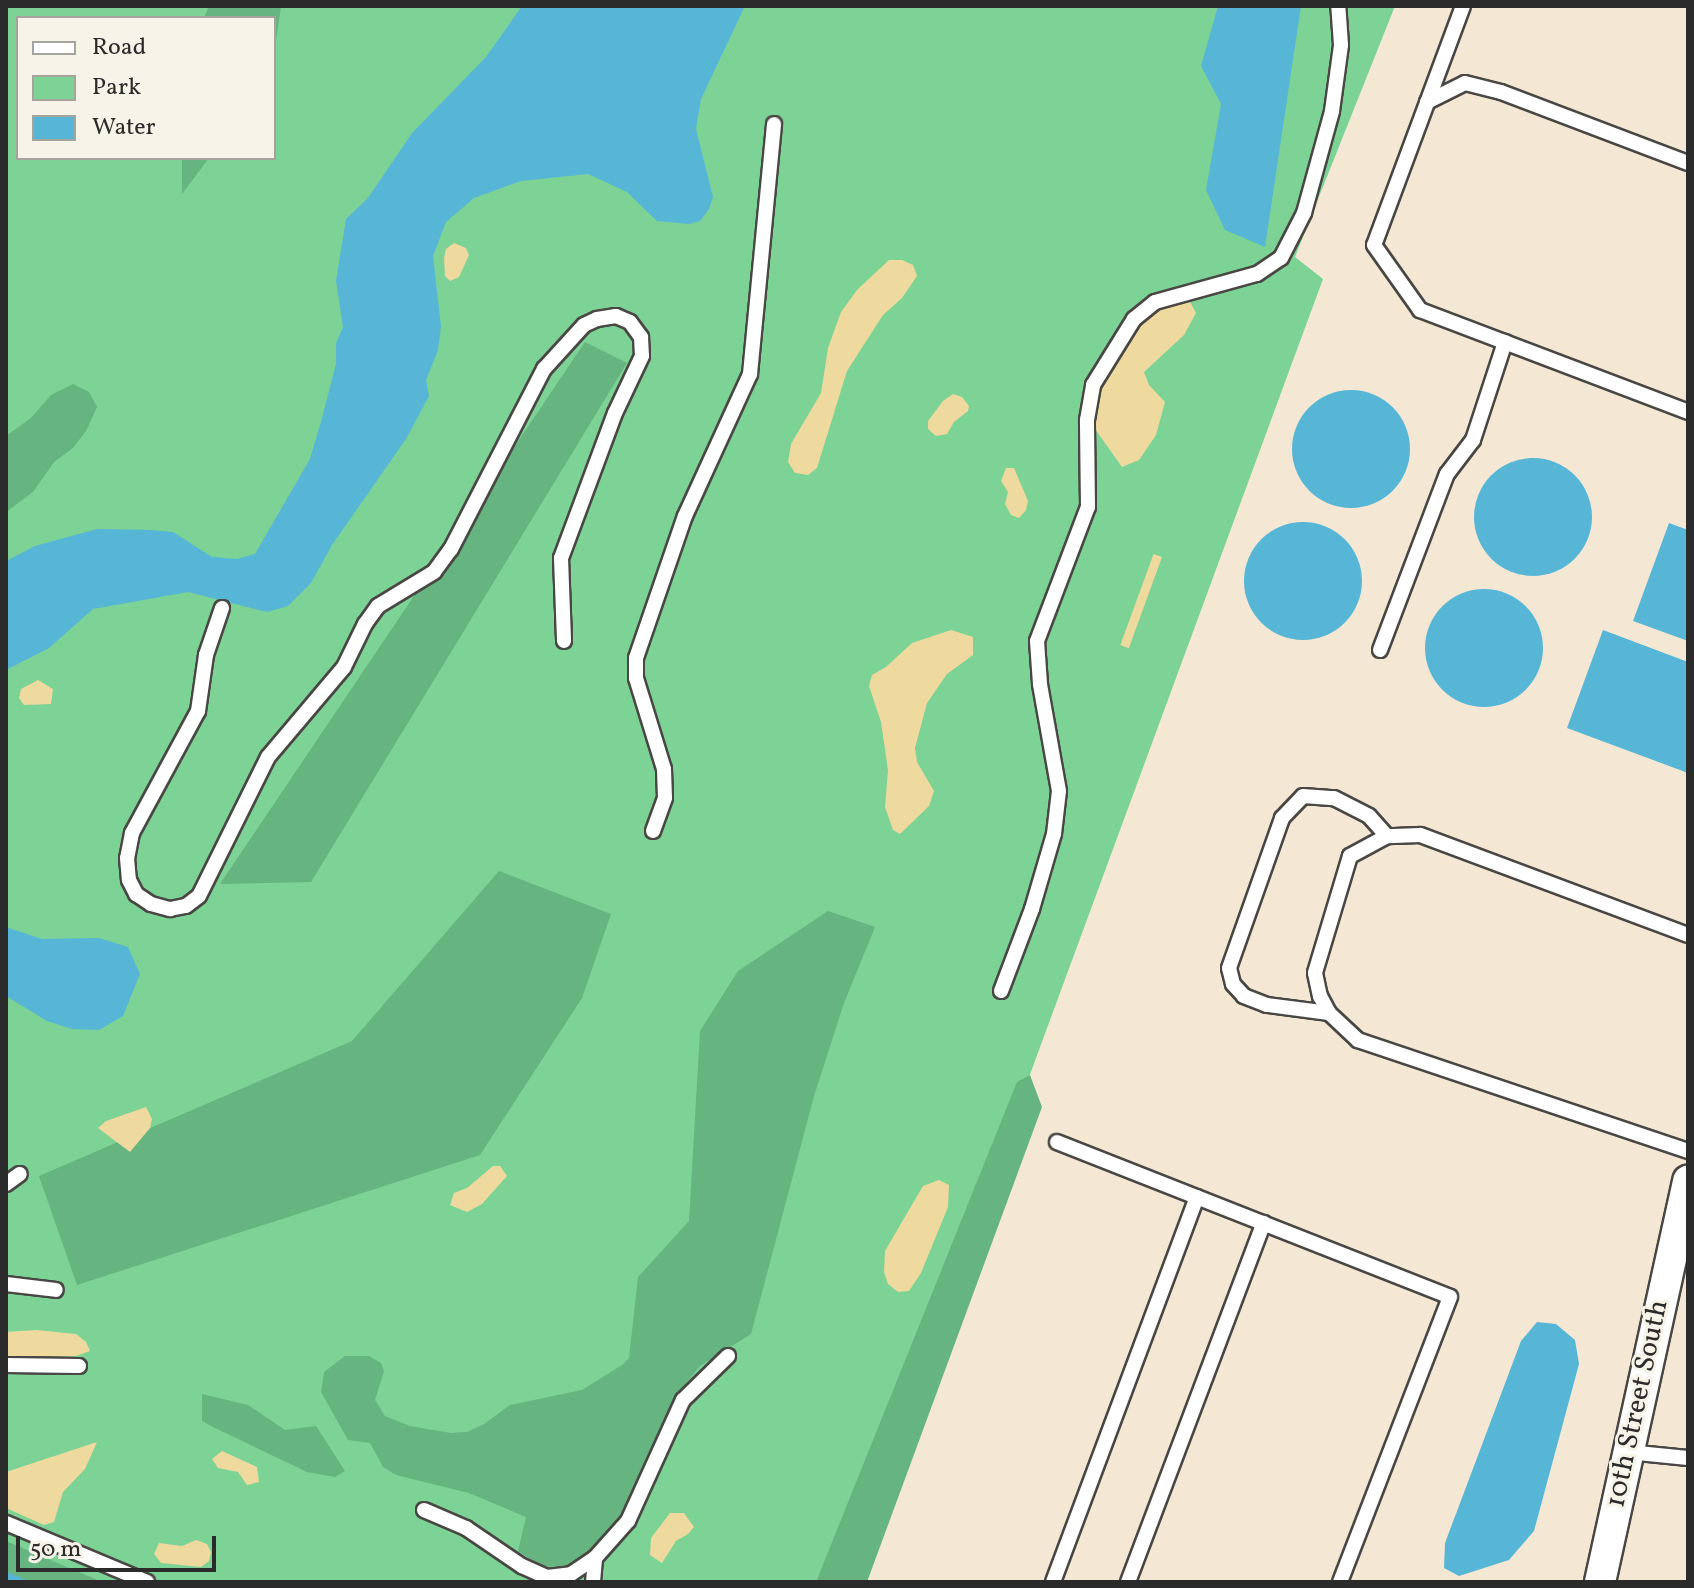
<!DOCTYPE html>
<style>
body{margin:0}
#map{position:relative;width:1694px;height:1588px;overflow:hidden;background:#f4e8d5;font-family:Vollkorn,serif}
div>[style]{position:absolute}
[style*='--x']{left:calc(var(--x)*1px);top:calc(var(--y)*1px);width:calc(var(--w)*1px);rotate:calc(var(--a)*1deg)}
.green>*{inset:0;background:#7dd296}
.forest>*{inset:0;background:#66b47f}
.sand>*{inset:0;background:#eeda9e;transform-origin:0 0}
.water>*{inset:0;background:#57b6d5}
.round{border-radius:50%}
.stream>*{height:8px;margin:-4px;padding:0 4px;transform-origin:4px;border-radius:4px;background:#57b6d5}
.roads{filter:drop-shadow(2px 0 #494744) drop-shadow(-2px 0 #494744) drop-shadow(0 2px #494744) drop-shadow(0 -2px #494744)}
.lane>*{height:14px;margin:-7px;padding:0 7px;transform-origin:7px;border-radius:7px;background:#fff}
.street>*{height:30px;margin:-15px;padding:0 15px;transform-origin:15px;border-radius:15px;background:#fff}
span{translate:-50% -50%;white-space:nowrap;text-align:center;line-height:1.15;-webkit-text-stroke:6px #f7f3e8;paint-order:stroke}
.street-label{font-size:28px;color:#2b2b2b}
.frame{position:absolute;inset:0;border:8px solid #2b2b2b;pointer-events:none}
.legend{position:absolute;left:16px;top:16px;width:260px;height:144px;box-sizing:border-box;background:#f7f3e8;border:2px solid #a5a39c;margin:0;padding:10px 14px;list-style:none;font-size:24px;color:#2b2b2b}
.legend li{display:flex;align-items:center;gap:16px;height:40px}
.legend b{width:40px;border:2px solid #a5a39c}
.scale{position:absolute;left:16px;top:1536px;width:200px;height:36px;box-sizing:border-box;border:4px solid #2b2b2b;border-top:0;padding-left:10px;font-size:24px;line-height:28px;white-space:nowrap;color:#2b2b2b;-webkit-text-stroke:6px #f7f3e8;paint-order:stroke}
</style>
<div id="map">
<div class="green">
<i style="clip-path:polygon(evenodd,6px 6px,1395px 6px,1295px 257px,1323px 279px,843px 1582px,6px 1582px,6px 6px,18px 18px,274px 18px,274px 158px,18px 158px,18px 18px)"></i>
</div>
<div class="forest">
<i style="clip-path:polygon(209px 6px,281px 6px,274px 55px,274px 18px,204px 18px)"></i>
<i style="clip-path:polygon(182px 158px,209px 158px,182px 194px)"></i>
<i style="clip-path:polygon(585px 342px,627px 363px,311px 882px,220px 884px)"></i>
<i style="clip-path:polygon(73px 384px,89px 392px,97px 407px,86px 431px,73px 448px,54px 462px,33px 492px,6px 512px,6px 436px,31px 418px,51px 395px)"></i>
<i style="clip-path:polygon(499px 871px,611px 914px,582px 998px,480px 1155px,77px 1285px,39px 1176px,352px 1041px)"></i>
<i style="clip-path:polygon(828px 911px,875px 927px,844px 1003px,814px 1096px,751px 1334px,700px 1366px,674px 1398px,619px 1522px,597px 1548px,566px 1567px,541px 1566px,518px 1551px,526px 1517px,469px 1493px,396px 1475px,383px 1467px,370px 1443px,348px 1440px,321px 1392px,324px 1372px,345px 1356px,369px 1356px,381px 1363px,384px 1371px,375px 1400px,385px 1416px,410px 1426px,451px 1433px,467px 1432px,484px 1424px,510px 1405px,582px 1390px,622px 1365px,629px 1358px,638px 1277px,689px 1221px,700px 1031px,738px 971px)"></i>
<i style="clip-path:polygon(1030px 1075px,1042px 1107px,867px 1582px,816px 1582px,1017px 1082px)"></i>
<i style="clip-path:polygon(202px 1394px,248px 1405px,285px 1430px,316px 1426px,345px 1471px,335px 1477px,307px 1472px,215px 1428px,202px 1421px)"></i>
<i style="clip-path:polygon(6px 1541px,102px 1582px,6px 1582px)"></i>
</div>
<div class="sand">
<i style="clip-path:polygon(454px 243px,466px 248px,469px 255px,459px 277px,450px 281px,445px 276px,444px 258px,446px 249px)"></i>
<i style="clip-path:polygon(889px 260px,902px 260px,913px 265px,917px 276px,902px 298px,883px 315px,847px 371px,817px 468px,808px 475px,795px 473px,788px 462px,791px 444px,821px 393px,828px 348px,841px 312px,857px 290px)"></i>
<i style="clip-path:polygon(1175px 300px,1190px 302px,1196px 313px,1184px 335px,1144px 372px,1149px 385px,1165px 402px,1156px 435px,1139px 460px,1122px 467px,1095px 429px,1093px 394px,1138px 321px,1155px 307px)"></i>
<i style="clip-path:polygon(953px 394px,962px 397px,969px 406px,968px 411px,954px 422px,947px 434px,936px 436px,928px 429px,928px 421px,943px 401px)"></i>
<i style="clip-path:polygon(1006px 468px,1014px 468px,1028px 501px,1026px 510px,1019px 518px,1011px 515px,1005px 504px,1008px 492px,1001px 481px)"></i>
<i style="left:1162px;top:557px;width:97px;height:9px;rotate:110deg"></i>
<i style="clip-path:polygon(951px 630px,973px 637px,973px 655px,947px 674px,927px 703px,915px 748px,917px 762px,934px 791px,929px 806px,900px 834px,893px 830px,885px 807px,888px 770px,881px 722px,869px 686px,872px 675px,886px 667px,912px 643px)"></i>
<i style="clip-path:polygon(38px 680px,53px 689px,51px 704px,24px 705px,19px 698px,21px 689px)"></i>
<i style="clip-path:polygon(146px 1107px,152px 1119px,150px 1128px,130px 1152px,98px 1128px,106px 1121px)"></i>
<i style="clip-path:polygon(493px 1166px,500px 1166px,507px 1176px,482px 1204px,467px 1212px,450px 1205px,454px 1193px,467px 1188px)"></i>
<i style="clip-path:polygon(939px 1180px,949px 1185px,948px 1207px,921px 1273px,909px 1291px,898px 1292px,888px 1284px,884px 1272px,885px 1251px,923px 1186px)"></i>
<i style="clip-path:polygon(36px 1330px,76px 1334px,86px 1342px,90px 1351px,76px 1356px,6px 1360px,6px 1332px)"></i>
<i style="clip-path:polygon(97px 1442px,85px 1469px,63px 1492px,54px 1522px,44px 1525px,6px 1508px,6px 1472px)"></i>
<i style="clip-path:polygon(222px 1451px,257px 1467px,259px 1482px,247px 1485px,238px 1472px,218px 1468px,212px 1459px)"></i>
<i style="clip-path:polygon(670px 1513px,684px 1513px,694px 1527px,688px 1534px,676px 1541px,662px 1563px,650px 1555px,651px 1538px)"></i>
<i style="clip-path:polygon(196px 1540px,207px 1544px,211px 1552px,209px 1561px,201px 1567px,161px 1563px,154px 1554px,159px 1543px,182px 1546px)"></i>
</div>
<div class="water">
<i style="clip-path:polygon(522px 6px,745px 6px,701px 99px,696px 129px,713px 197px,709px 209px,700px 221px,689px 224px,657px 221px,627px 192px,588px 174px,521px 181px,474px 198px,446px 222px,433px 256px,441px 326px,438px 350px,426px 380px,429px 396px,406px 439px,332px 545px,311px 583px,288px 606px,267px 612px,188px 592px,93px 609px,49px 648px,6px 670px,6px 561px,35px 546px,97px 529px,151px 530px,173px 532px,212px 557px,237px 559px,255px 554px,310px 459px,322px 418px,336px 364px,336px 343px,343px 327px,336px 281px,346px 219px,368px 198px,412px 133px,486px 57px)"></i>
<i style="clip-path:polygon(1218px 6px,1301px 6px,1265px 247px,1225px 230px,1206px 190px,1221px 104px,1201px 66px)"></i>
<i class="round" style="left:1292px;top:390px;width:118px;height:118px"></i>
<i class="round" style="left:1474px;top:458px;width:118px;height:118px"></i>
<i class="round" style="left:1244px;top:522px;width:118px;height:118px"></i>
<i style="clip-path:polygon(1669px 523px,1688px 530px,1688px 641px,1633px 621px)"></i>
<i class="round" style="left:1425px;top:589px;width:118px;height:118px"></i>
<i style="clip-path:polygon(1603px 630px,1688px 662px,1688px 773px,1567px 728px)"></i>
<i style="clip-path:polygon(6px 927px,42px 939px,99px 938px,128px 947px,140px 974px,123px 1016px,99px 1030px,72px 1029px,47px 1021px,6px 996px)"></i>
<i style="clip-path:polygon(1537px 1322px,1556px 1324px,1575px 1340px,1579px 1364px,1534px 1531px,1509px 1560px,1459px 1576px,1444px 1568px,1445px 1543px,1521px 1341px)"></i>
</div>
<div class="stream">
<i style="--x:6;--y:1576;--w:16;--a:22"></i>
</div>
<div class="roads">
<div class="lane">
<i style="--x:1463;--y:6;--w:255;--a:110.4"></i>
<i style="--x:1374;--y:245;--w:80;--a:54.7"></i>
<i style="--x:1420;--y:310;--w:287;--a:20.8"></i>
<i style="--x:1427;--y:102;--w:42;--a:-26.6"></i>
<i style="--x:1465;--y:83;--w:37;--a:14"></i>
<i style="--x:1501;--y:92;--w:200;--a:20.8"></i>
<i style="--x:222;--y:608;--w:50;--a:108.8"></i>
<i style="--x:206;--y:655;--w:57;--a:98.1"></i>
<i style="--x:198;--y:711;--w:139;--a:118.4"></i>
<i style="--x:132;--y:833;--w:25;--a:101"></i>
<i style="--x:127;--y:858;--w:22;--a:85"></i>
<i style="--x:129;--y:880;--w:16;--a:63"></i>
<i style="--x:136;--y:894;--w:18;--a:34"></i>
<i style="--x:151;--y:904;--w:20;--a:15"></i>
<i style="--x:170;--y:909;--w:16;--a:-11"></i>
<i style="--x:186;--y:906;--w:16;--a:-38"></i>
<i style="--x:199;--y:896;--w:155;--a:-63.6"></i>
<i style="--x:268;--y:757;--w:118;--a:-49.8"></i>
<i style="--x:344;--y:667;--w:48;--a:-64"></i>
<i style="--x:365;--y:624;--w:22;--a:-54"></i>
<i style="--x:378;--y:606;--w:66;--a:-31.3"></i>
<i style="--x:434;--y:572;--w:29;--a:-54"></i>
<i style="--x:451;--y:549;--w:203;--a:-62.7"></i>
<i style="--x:544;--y:369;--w:59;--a:-47.7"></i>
<i style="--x:584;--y:325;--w:14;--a:-25"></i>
<i style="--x:597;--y:319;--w:19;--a:-9"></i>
<i style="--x:616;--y:316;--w:15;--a:23"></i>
<i style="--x:630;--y:322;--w:19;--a:54"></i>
<i style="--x:641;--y:337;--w:19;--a:87"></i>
<i style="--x:642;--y:356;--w:63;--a:115.3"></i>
<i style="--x:615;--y:413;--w:155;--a:110.4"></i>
<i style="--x:561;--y:558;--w:83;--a:87.9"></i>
<i style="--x:1380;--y:650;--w:188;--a:-69.2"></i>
<i style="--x:1447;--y:474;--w:43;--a:-52.6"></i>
<i style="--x:1473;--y:440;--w:103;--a:-71.9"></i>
<i style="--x:653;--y:831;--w:35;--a:-70"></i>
<i style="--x:665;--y:798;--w:29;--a:-92"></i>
<i style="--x:664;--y:769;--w:95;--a:-107.1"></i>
<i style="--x:636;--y:678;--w:20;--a:-90"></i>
<i style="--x:636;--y:658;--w:150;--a:-71"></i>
<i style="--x:685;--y:516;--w:156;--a:-65.4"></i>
<i style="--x:750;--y:374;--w:251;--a:-84.5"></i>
<i style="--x:1688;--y:935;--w:286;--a:-159.5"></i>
<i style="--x:1420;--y:835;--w:33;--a:178"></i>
<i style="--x:1387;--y:836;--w:42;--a:151.6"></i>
<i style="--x:1350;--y:856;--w:122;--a:106.7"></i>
<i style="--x:1315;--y:973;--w:24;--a:78"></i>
<i style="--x:1320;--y:996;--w:19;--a:62"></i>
<i style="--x:1329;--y:1013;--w:40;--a:43"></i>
<i style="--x:1358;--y:1040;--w:348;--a:18.6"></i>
<i style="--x:1001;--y:991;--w:88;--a:-69.3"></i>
<i style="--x:1032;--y:909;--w:78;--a:-73.7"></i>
<i style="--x:1054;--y:834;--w:43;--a:-83.4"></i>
<i style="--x:1059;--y:791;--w:109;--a:-100.1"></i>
<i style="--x:1040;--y:684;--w:43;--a:-94"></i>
<i style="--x:1037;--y:641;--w:143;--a:-69.2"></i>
<i style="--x:1088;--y:507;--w:87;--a:-90.7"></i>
<i style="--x:1087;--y:420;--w:36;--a:-80"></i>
<i style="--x:1093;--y:385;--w:78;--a:-58.2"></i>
<i style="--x:1134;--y:319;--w:27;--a:-39"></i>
<i style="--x:1155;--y:302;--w:106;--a:-15.4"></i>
<i style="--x:1257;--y:274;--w:29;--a:-34"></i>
<i style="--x:1281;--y:258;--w:51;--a:-62.9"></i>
<i style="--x:1304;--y:213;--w:106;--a:-74.6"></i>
<i style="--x:1332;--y:111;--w:67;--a:-82.2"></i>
<i style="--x:1341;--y:45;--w:39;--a:-94"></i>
<i style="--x:1329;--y:1013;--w:63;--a:-172.6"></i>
<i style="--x:1267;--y:1005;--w:25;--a:-159"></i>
<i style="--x:1244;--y:996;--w:16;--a:-133"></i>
<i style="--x:1233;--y:984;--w:16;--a:-104"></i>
<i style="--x:1229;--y:968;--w:159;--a:-70.5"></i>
<i style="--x:1282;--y:818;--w:30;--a:-46"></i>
<i style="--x:1303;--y:796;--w:31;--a:4"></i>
<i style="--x:1334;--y:798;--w:39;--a:27"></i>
<i style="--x:1369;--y:816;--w:27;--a:48"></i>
<i style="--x:1057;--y:1142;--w:422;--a:21.5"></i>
<i style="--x:1450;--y:1297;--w:305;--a:111.1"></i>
<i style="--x:6;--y:1184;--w:17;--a:-36"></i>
<i style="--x:6;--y:1284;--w:50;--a:6.8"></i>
<i style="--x:6;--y:1365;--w:73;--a:0.8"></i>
<i style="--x:1628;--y:1452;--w:60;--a:5.7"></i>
<i style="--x:424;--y:1510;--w:46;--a:23.2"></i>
<i style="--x:466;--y:1528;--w:68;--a:34.2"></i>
<i style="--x:522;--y:1566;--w:27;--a:24"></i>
<i style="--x:547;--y:1577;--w:24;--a:-7"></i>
<i style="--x:571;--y:1574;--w:29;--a:-34"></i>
<i style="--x:595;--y:1558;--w:50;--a:-48.3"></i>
<i style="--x:628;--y:1521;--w:133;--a:-65.6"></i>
<i style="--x:683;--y:1400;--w:63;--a:-44.4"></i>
<i style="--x:6;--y:1523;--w:153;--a:22.7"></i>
<i style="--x:593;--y:1582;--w:24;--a:-85"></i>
<i style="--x:1053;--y:1582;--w:411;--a:-69.5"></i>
<i style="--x:1128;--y:1582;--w:384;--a:-69.3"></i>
</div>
<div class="street">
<i style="--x:1600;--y:1582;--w:411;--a:-77.6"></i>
</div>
</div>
<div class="street-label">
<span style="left:1638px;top:1404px;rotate:-78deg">10th Street South</span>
</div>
<div class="frame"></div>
<ul class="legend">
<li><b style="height:10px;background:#fff"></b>Road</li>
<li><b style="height:22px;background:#7dd296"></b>Park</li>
<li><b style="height:22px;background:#57b6d5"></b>Water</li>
</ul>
<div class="scale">50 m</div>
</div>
